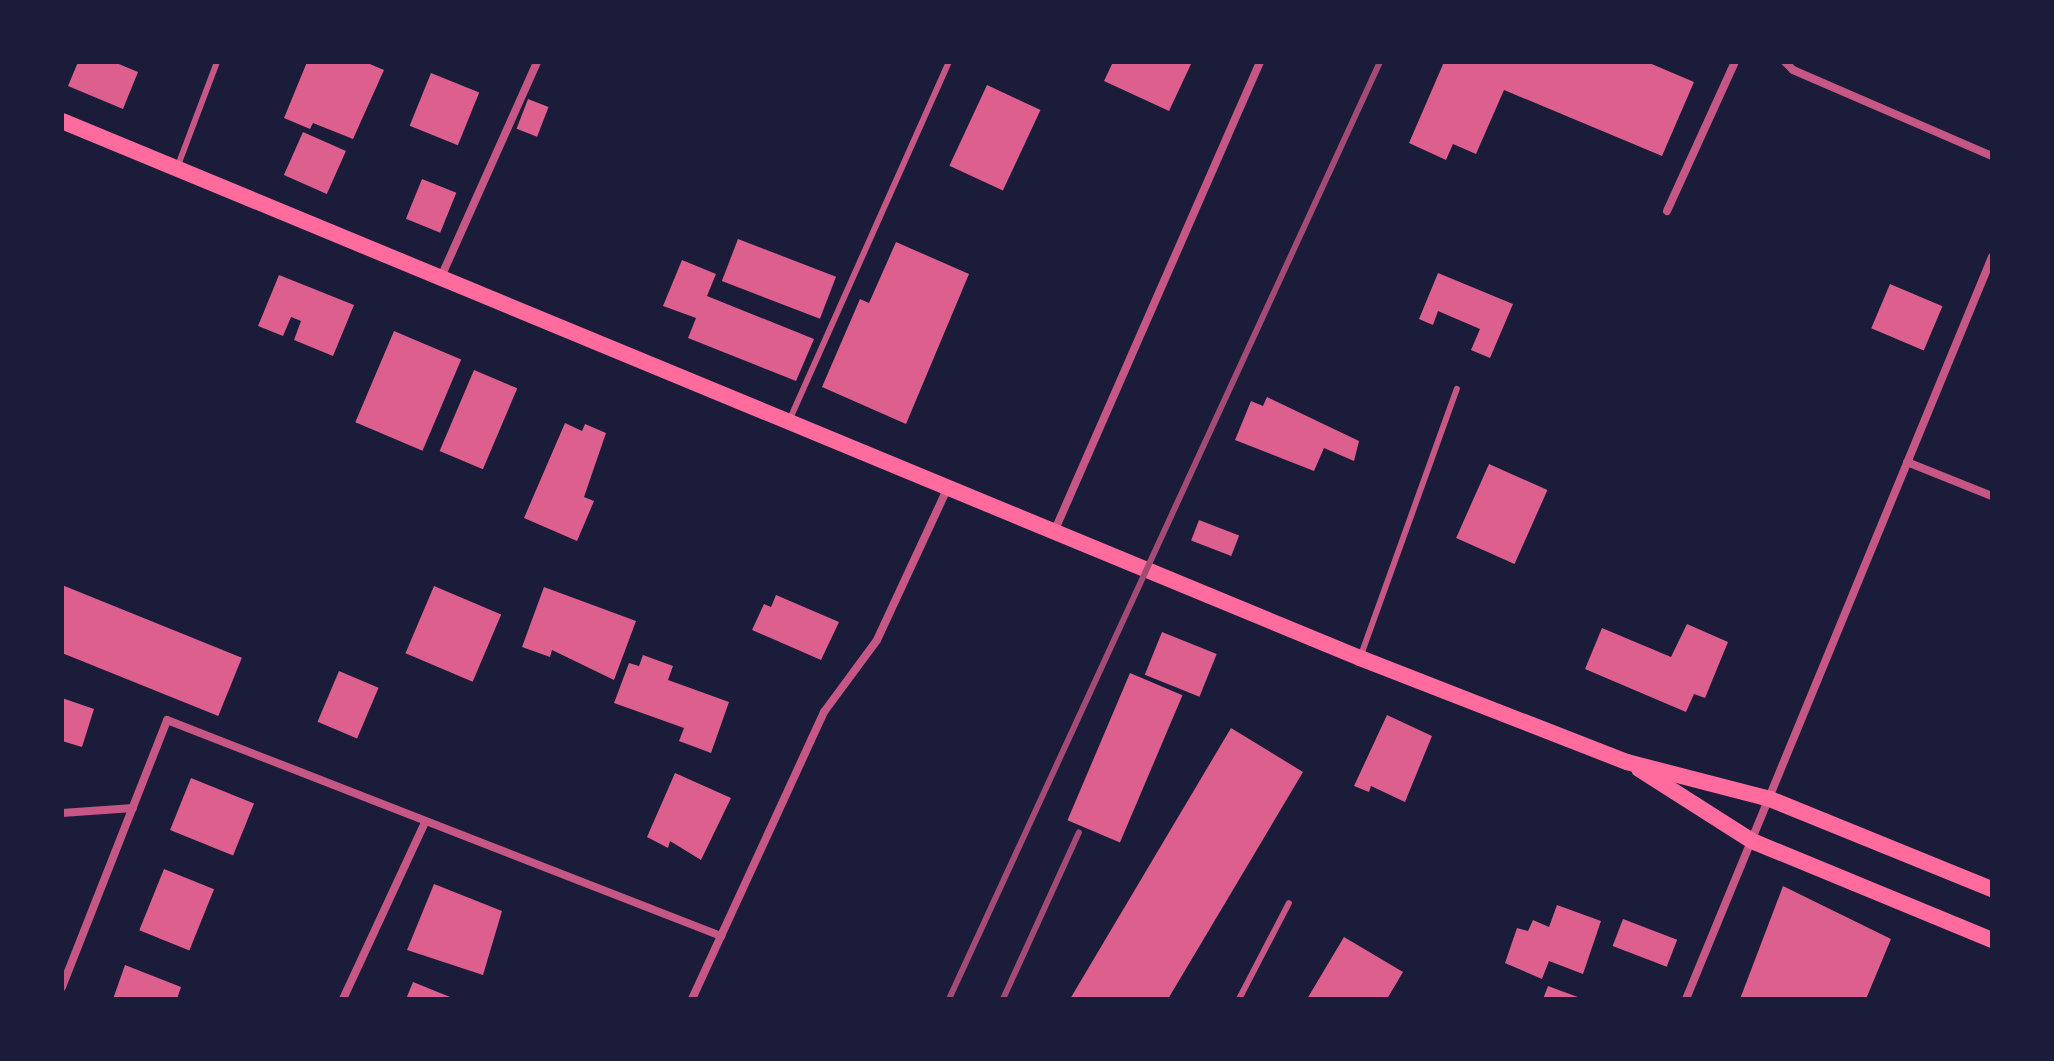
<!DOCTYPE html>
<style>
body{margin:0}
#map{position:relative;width:2054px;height:1061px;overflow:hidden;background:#1b1b3a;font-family:Lato,sans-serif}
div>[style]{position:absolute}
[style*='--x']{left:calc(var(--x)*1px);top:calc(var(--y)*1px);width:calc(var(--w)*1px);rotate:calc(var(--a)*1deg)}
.building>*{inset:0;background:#dd5f8e;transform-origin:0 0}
.service>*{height:6px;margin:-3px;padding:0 3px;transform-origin:3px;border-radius:3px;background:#c65784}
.minor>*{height:8px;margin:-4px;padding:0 4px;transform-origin:4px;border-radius:4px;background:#c65784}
.secondary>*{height:16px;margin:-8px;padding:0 8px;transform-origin:8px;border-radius:8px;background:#ff6b9d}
.rail>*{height:6px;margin:-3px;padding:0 3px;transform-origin:3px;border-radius:3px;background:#a44b75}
span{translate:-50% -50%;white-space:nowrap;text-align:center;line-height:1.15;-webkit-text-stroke:8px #1b1b3a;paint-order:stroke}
.frame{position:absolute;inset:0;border:64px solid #1b1b3a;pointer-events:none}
</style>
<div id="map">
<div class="building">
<i style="clip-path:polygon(78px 62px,114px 62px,138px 72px,123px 109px,68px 86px)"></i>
<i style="clip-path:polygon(307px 62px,365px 62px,384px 70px,353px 139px,313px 123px,310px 129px,284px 118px)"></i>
<i style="clip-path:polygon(1113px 62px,1192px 62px,1169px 111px,1104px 81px)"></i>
<i style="clip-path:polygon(1444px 62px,1647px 62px,1694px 82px,1662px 156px,1504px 90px,1476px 154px,1453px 144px,1446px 160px,1409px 143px)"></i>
<i style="left:431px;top:73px;width:52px;height:57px;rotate:22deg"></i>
<i style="left:987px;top:85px;width:59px;height:89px;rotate:25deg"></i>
<i style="left:528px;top:99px;width:22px;height:32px;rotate:21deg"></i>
<i style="left:303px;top:132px;width:47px;height:47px;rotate:24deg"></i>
<i style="left:422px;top:179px;width:37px;height:43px;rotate:22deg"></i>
<i style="left:738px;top:239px;width:105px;height:45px;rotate:21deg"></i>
<i style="clip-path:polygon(896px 242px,969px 274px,906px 424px,822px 387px,860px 299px,869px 303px)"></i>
<i style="clip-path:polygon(682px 260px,716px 274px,707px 296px,814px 339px,796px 381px,688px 338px,696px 318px,663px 306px)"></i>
<i style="clip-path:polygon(1438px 273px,1513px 304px,1490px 358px,1471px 350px,1480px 329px,1438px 311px,1433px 325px,1419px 319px)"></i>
<i style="clip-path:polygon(279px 275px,354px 305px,333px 356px,294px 340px,301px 321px,291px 317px,283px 336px,258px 326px)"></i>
<i style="left:1890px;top:284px;width:57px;height:48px;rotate:23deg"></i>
<i style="left:394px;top:331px;width:73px;height:99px;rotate:23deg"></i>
<i style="left:474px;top:370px;width:47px;height:88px;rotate:23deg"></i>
<i style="clip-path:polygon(1267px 397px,1359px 441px,1354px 461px,1324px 448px,1314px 471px,1235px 440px,1251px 401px,1263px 406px)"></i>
<i style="clip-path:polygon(565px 423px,582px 431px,585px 424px,606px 433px,584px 497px,594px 501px,577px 541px,524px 518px)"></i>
<i style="left:1489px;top:464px;width:64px;height:81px;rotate:24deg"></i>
<i style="left:1199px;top:520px;width:43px;height:22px;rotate:21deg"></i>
<i style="left:62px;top:585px;width:194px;height:63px;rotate:22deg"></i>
<i style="left:434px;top:586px;width:73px;height:73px;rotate:23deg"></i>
<i style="clip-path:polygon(544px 587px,636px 621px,614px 680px,552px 650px,550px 657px,522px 647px)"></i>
<i style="clip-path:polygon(776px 595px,839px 622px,821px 660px,752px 630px,764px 604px,771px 607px)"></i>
<i style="clip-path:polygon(1687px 624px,1728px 642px,1705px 698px,1694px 694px,1686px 712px,1585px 669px,1602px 628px,1671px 657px)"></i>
<i style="left:1162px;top:632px;width:59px;height:46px;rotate:22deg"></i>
<i style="clip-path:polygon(643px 655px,673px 666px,668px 680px,729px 702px,711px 753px,679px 741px,684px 728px,614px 703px,629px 663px,639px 666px)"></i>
<i style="left:339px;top:671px;width:43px;height:55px;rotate:23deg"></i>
<i style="left:1130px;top:673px;width:57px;height:160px;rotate:23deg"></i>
<i style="clip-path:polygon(62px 698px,94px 709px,82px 747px,62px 741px)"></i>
<i style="clip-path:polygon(1387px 715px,1432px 736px,1405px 802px,1371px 786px,1369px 792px,1354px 786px)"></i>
<i style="clip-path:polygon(1231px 728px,1303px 772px,1168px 999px,1070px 999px)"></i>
<i style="clip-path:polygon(675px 773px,731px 798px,701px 860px,670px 841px,668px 848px,647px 837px)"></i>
<i style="left:191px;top:778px;width:68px;height:56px;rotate:22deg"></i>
<i style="left:164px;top:869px;width:54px;height:66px;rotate:22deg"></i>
<i style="clip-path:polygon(434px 884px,502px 911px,483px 975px,407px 950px)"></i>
<i style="clip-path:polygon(1783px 886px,1891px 939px,1866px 999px,1740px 999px)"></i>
<i style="clip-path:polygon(1557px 905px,1601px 921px,1583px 974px,1549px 961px,1542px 979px,1505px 963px,1517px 928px,1528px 931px,1533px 920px,1549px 927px)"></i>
<i style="left:1623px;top:919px;width:58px;height:29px;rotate:21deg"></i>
<i style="clip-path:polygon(1344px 937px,1403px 972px,1387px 999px,1307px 999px)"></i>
<i style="clip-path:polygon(125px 965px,181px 987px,177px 999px,113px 999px)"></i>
<i style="clip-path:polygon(413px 982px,455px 999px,406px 999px)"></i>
<i style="clip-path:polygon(1548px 986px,1583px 999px,1543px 999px)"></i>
</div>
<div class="service">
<i style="--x:177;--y:168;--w:113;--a:-69.3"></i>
<i style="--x:789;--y:421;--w:393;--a:-66"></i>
<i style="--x:1361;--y:655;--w:283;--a:-70.2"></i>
<i style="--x:1239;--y:999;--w:108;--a:-62.5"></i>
</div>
<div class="minor">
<i style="--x:1785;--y:62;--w:11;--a:45"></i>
<i style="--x:1793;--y:70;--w:217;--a:23.4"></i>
<i style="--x:1667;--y:211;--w:164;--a:-65.5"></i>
<i style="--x:441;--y:277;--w:235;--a:-65.9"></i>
<i style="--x:1907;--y:462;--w:92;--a:21.8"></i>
<i style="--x:1054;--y:532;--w:513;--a:-66.33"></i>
<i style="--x:62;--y:813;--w:71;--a:-4"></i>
<i style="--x:62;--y:987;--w:287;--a:-68.5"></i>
<i style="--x:167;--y:720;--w:595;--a:21.3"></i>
<i style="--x:343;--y:999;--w:195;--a:-65.1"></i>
<i style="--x:692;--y:999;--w:316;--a:-65.3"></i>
<i style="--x:824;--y:712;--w:89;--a:-53.6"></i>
<i style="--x:877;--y:640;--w:169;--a:-65.1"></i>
<i style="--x:1686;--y:999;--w:803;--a:-67.59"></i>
</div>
<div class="secondary">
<i style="--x:62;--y:121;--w:1405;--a:22.48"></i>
<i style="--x:1360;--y:658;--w:287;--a:21.3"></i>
<i style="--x:1627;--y:762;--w:148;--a:14.5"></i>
<i style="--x:1770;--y:799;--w:240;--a:22.1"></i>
<i style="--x:1639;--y:769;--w:134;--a:32.5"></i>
<i style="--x:1752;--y:841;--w:260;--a:22.4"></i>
</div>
<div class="rail">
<i style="--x:949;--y:999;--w:1031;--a:-65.3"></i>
<i style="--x:1003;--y:999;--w:183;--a:-65.5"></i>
</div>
<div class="frame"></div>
</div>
